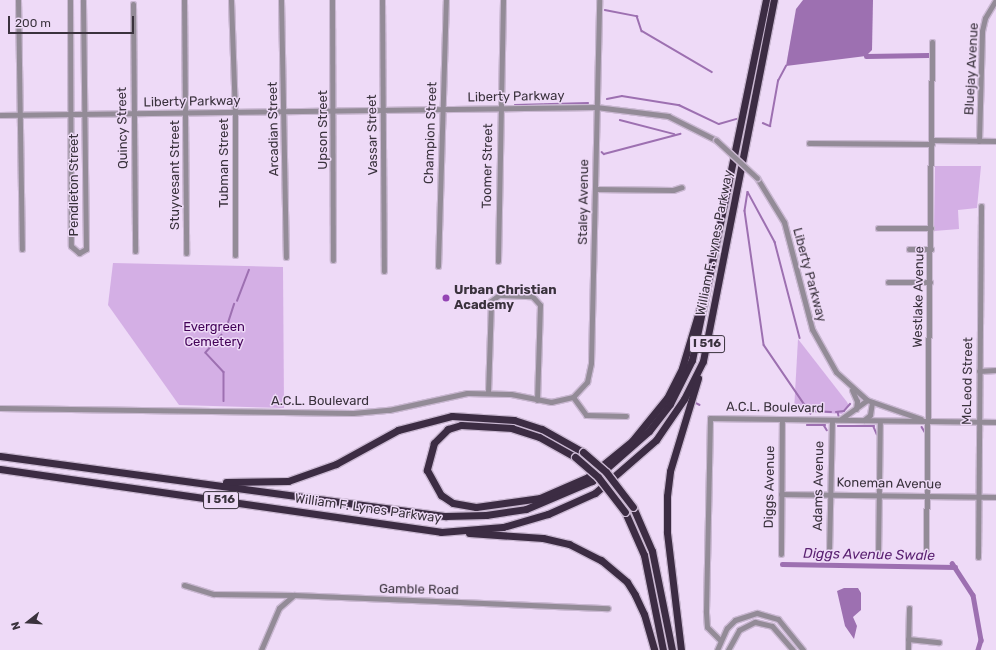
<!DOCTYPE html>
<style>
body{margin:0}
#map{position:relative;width:996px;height:650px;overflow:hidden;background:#eedaf7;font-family:Rubik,sans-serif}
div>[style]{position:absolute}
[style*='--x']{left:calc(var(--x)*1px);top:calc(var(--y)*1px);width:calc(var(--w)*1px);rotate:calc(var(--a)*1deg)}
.green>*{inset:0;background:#d4afe5}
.water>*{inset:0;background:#9d70b1}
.stream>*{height:1.5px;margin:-0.75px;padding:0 0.75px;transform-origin:0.75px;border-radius:0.75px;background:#9d70b1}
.canal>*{height:4.5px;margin:-2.25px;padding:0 2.25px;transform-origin:2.25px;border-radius:2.25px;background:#9d70b1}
.roads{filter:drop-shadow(1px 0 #cab8d2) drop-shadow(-1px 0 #cab8d2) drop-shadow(0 1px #cab8d2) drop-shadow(0 -1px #cab8d2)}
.minor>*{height:5px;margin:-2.5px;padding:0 2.5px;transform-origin:2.5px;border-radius:2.5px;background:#938b97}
.highway>*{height:7px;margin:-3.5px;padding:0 3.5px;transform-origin:3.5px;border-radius:3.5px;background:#3c2c43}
.bridges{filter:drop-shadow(1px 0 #cab8d2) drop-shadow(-1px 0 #cab8d2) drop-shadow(0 1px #cab8d2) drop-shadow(0 -1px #cab8d2)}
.minor-bridge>*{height:5px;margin:-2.5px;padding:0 2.5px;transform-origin:2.5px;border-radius:2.5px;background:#938b97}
.highway-bridge>*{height:7px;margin:-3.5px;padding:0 3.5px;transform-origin:3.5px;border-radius:3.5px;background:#3c2c43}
.dots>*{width:11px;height:11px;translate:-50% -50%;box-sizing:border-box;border:2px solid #eedaf7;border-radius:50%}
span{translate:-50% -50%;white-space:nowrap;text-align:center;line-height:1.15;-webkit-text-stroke:3px #eedaf7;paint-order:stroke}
.shield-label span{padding:1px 3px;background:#eedaf7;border:1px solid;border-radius:3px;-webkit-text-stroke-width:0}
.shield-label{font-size:12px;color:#3a323d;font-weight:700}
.street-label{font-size:13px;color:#3a323d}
.poi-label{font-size:13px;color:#3a323d;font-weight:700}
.left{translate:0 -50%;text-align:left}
.park-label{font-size:13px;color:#430358}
.water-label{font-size:14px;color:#5b2272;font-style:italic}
.north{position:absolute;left:8px;top:602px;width:40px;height:40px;-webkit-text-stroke:3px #eedaf7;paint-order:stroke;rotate:253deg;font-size:11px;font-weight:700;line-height:16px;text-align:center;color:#3a323d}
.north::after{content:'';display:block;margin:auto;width:14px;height:18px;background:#3a323d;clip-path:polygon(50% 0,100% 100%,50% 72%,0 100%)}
.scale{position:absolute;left:8px;top:16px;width:126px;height:18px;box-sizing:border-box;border:2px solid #3a323d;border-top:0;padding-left:5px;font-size:12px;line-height:14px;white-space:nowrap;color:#3a323d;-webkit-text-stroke:3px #eedaf7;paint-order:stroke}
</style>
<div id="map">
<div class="green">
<i style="clip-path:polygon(935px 166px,981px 166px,977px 208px,958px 210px,959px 229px,934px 231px)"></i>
<i style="clip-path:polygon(113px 263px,283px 267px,284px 408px,179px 405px,108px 305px)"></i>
<i style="clip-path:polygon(798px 339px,847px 402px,849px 406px,842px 414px,794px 411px)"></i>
</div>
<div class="water">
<i style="clip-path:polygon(803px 0,873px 0,872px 50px,866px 56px,786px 66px,796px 9px)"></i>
<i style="clip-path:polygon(844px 588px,858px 588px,861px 593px,861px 610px,853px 617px,857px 626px,854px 639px,845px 626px,837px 591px)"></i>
</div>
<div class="stream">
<i style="--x:605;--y:10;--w:33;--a:11"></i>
<i style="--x:637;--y:16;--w:16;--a:72"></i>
<i style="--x:642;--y:31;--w:81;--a:30.4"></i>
<i style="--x:607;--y:99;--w:15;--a:-11"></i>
<i style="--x:622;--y:96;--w:58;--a:9"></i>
<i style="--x:679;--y:105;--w:44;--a:25.4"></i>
<i style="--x:719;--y:124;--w:18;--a:-16"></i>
<i style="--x:515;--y:105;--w:73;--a:-1.6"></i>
<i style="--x:620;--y:120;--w:56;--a:14.5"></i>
<i style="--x:763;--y:123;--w:8;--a:23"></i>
<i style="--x:770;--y:126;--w:46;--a:-79.9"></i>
<i style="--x:778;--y:81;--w:17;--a:-62"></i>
<i style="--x:602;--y:152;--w:3;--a:45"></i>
<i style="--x:604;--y:154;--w:79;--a:-14.7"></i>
<i style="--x:748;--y:192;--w:19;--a:99"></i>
<i style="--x:745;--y:211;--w:135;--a:81.9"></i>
<i style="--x:764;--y:345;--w:83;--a:55.7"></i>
<i style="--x:748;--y:192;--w:57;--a:61.6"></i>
<i style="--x:775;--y:242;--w:99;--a:75.4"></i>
<i style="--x:237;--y:301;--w:33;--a:-69"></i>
<i style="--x:226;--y:329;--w:26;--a:-72"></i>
<i style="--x:222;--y:335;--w:24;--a:132"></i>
<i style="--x:206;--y:353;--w:26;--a:47"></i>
<i style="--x:224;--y:372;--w:29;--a:90"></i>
<i style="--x:696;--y:403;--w:4;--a:27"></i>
<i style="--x:811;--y:411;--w:20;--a:3"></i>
<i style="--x:836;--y:412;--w:8;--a:-7"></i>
<i style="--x:844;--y:411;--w:9;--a:-49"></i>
<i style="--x:838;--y:412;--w:4;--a:76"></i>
<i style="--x:807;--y:425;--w:18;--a:0"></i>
<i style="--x:824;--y:425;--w:6;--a:59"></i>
<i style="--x:838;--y:426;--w:36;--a:0"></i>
<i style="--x:874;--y:427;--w:8;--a:67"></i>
<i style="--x:922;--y:427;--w:6;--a:59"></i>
</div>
<div class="canal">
<i style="--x:866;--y:56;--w:62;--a:-0.9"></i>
<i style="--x:952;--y:563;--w:38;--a:57"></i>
<i style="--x:973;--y:595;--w:46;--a:79.9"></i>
<i style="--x:981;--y:640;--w:10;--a:107"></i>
<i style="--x:782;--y:564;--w:173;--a:1"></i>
</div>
<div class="roads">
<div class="minor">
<i style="--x:18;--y:0;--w:249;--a:89.1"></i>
<i style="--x:70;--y:0;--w:246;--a:89.8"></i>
<i style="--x:71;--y:246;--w:11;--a:41"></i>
<i style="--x:79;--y:253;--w:8;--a:-30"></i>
<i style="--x:86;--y:249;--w:249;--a:-90.7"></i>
<i style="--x:184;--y:0;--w:253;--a:89.5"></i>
<i style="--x:231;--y:0;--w:112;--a:88"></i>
<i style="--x:235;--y:112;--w:143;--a:90"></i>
<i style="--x:281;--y:0;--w:257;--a:88.9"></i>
<i style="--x:332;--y:0;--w:260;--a:89.8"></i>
<i style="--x:382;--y:0;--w:271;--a:89.6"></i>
<i style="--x:133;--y:4;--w:247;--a:89.5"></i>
<i style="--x:0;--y:115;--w:596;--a:-0.77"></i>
<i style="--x:596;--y:107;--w:73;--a:7.1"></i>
<i style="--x:668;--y:116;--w:54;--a:26.6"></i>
<i style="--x:932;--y:140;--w:64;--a:0.9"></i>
<i style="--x:979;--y:141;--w:110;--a:-88.4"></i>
<i style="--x:982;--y:31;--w:13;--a:-77"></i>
<i style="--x:985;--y:18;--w:21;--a:-59"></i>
<i style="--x:809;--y:143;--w:123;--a:0.5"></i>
<i style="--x:757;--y:178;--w:52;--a:58.5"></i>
<i style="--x:784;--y:222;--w:111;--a:75.3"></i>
<i style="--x:812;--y:329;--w:49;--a:60.8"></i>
<i style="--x:836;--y:372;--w:42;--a:42.1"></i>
<i style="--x:867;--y:400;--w:57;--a:19.4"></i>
<i style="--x:595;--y:189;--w:78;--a:0.7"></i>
<i style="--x:673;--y:190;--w:9;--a:-18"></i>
<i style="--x:878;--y:228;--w:53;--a:0"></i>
<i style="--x:909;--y:249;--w:22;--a:0"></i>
<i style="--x:498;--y:261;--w:261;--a:-88.9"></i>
<i style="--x:438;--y:266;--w:266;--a:-88.3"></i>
<i style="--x:888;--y:282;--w:42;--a:0"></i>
<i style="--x:979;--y:371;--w:17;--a:-3"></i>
<i style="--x:852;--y:390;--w:12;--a:66"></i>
<i style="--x:857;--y:401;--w:8;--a:97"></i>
<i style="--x:488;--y:393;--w:92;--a:-88.1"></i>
<i style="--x:491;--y:301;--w:10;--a:-37"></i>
<i style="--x:499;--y:295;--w:33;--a:2"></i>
<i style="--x:532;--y:296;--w:12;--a:48"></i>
<i style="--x:540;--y:305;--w:95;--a:91.8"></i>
<i style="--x:573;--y:397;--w:22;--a:54"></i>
<i style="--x:586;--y:415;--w:40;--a:1.4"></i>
<i style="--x:0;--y:408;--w:353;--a:0.8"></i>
<i style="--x:353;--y:413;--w:36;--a:-5"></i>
<i style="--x:389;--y:410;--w:80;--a:-12.3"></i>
<i style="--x:467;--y:393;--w:44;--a:1.3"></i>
<i style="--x:511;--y:394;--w:41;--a:11.3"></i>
<i style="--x:551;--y:402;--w:23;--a:-13"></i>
<i style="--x:573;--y:397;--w:21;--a:-47"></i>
<i style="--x:587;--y:382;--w:19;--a:-78"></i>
<i style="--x:591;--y:363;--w:363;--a:-88.7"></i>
<i style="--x:841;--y:419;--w:32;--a:-36"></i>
<i style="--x:864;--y:420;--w:8;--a:-40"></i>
<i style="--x:870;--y:415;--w:13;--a:-81"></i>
<i style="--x:781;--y:494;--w:215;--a:0.8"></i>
<i style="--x:829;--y:552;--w:132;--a:-88.7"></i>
<i style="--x:926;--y:552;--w:510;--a:-89.33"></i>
<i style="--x:781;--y:554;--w:135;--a:-89.6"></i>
<i style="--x:878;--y:556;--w:135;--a:-89.2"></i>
<i style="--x:978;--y:557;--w:351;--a:-89.5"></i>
<i style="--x:184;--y:585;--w:31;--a:17"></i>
<i style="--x:214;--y:594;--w:80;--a:0.7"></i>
<i style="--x:908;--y:639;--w:31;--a:6"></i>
<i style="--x:720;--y:640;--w:18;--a:-135"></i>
<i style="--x:707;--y:627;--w:16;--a:-94"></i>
<i style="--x:706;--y:611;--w:193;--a:-88.8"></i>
<i style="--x:710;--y:418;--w:286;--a:0.8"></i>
<i style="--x:261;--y:650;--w:46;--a:-66.8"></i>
<i style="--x:279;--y:608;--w:20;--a:-41"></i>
<i style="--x:294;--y:595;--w:314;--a:2.4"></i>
<i style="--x:717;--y:650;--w:24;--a:-66"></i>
<i style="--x:727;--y:628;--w:11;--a:-45"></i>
<i style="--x:735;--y:620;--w:23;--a:-18"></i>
<i style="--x:757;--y:613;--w:22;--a:16"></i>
<i style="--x:778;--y:619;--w:40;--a:51"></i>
<i style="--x:728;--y:650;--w:23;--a:-61"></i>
<i style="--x:739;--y:630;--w:18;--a:-27"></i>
<i style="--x:755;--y:622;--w:17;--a:13"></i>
<i style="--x:772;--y:626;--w:32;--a:49"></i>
<i style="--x:908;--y:650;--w:42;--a:-88.6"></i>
</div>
<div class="highway">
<i style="--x:0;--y:456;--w:450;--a:7.7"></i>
<i style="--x:446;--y:516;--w:40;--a:-1.4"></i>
<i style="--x:486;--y:515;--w:40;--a:-8.5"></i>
<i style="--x:526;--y:509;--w:72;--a:-23"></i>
<i style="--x:592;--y:481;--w:76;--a:-41.3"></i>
<i style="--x:649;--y:431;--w:34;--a:-52"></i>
<i style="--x:670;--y:404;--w:49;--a:-63.4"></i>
<i style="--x:692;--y:360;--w:368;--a:-78.4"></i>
<i style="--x:575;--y:457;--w:41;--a:-150.9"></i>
<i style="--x:539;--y:437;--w:28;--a:-162"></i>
<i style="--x:512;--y:428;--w:51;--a:-176.6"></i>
<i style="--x:461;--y:425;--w:14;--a:163"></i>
<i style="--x:448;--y:429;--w:20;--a:135"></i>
<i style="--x:434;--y:443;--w:28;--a:105"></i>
<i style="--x:427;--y:470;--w:29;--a:61"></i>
<i style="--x:441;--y:495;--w:14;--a:34"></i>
<i style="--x:453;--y:503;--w:23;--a:10"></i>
<i style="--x:476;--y:507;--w:65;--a:-8"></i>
<i style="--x:540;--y:498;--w:52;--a:-23.6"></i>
<i style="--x:588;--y:477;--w:57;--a:-39.3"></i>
<i style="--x:632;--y:441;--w:55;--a:-50.9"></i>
<i style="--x:667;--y:398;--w:34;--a:-63"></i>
<i style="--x:682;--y:368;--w:70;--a:-73.4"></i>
<i style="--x:0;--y:469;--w:445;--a:8.1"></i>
<i style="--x:441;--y:532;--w:62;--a:-4.6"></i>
<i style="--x:503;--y:527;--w:47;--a:-16.1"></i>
<i style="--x:548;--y:514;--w:51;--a:-24.1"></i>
<i style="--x:595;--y:493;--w:81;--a:-41"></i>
<i style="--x:656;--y:440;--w:50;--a:-55.7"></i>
<i style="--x:684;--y:399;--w:42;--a:-63.4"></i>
<i style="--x:703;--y:361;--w:368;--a:-78.9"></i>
<i style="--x:226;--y:482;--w:62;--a:-0.9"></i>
<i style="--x:288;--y:481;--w:51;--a:-19.5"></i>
<i style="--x:336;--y:464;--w:71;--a:-28.7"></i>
<i style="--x:398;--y:430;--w:56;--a:-14.5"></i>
<i style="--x:452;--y:416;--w:62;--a:3.7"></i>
<i style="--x:514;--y:420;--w:29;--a:18"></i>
<i style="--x:542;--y:429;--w:47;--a:29.3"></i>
<i style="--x:633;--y:507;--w:48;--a:66.6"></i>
<i style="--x:652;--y:551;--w:101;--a:78.6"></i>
<i style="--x:625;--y:512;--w:47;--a:66.2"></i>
<i style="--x:644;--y:555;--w:97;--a:78.7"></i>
<i style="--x:469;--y:533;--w:74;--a:3.9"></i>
<i style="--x:543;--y:538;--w:27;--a:13"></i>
<i style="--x:569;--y:544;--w:36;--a:27"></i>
<i style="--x:601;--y:560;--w:34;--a:40"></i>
<i style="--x:627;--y:582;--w:15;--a:58"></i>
<i style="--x:635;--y:595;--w:21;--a:65"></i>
<i style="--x:644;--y:614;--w:37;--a:74"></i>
<i style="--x:681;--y:650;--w:119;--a:-96.8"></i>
<i style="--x:667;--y:532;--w:36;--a:-90"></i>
<i style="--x:667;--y:496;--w:25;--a:-83"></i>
<i style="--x:670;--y:471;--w:97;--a:-73.2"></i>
</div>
</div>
<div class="bridges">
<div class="minor-bridge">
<i style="--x:716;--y:140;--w:56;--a:42.8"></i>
</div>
<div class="highway-bridge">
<i style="--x:583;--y:452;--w:30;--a:41"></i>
<i style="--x:606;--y:472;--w:44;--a:52.4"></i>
<i style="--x:575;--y:457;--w:30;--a:41"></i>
<i style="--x:598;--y:477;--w:44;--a:52.4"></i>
</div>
</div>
<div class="dots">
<i style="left:446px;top:298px;background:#9444b4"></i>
</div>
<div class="shield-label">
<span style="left:707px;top:344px">I 516</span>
<span style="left:221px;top:500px">I 516</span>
</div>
<div class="street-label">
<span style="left:972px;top:69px;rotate:-87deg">Bluejay Avenue</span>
<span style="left:516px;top:97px;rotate:-1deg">Liberty Parkway</span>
<span style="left:192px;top:102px;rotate:-1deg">Liberty Parkway</span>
<span style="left:123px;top:128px;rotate:-91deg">Quincy Street</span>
<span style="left:274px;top:129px;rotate:-91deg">Arcadian Street</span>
<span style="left:323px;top:130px;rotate:-90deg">Upson Street</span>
<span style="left:431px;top:133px;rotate:-88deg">Champion Street</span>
<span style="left:373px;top:135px;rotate:-91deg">Vassar Street</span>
<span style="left:224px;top:163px;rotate:-90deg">Tubman Street</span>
<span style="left:488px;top:166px;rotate:-89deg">Toomer Street</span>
<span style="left:175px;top:175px;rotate:-90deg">Stuyvesant Street</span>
<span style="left:74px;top:185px;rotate:-90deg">Pendleton Street</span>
<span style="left:584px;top:202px;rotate:-89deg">Staley Avenue</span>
<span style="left:715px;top:243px;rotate:-79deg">William F. Lynes Parkway</span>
<span style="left:809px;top:275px;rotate:75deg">Liberty Parkway</span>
<span style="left:919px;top:297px;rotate:-89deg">Westlake Avenue</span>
<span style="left:968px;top:381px;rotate:-89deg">McLeod Street</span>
<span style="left:320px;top:401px">A.C.L. Boulevard</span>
<span style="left:775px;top:408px;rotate:1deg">A.C.L. Boulevard</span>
<span style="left:889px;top:484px;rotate:1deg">Koneman Avenue</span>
<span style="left:819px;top:486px;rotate:-89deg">Adams Avenue</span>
<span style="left:770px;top:487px;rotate:-89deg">Diggs Avenue</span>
<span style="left:368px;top:509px;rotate:8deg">William F. Lynes Parkway</span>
<span style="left:419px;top:590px;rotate:1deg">Gamble Road</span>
</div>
<div class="poi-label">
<span class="left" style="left:454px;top:298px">Urban Christian<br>Academy</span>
</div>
<div class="park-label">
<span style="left:214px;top:335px">Evergreen<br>Cemetery</span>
</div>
<div class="water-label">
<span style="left:869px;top:555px;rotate:1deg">Diggs Avenue Swale</span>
</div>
<div class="north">N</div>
<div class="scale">200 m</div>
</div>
